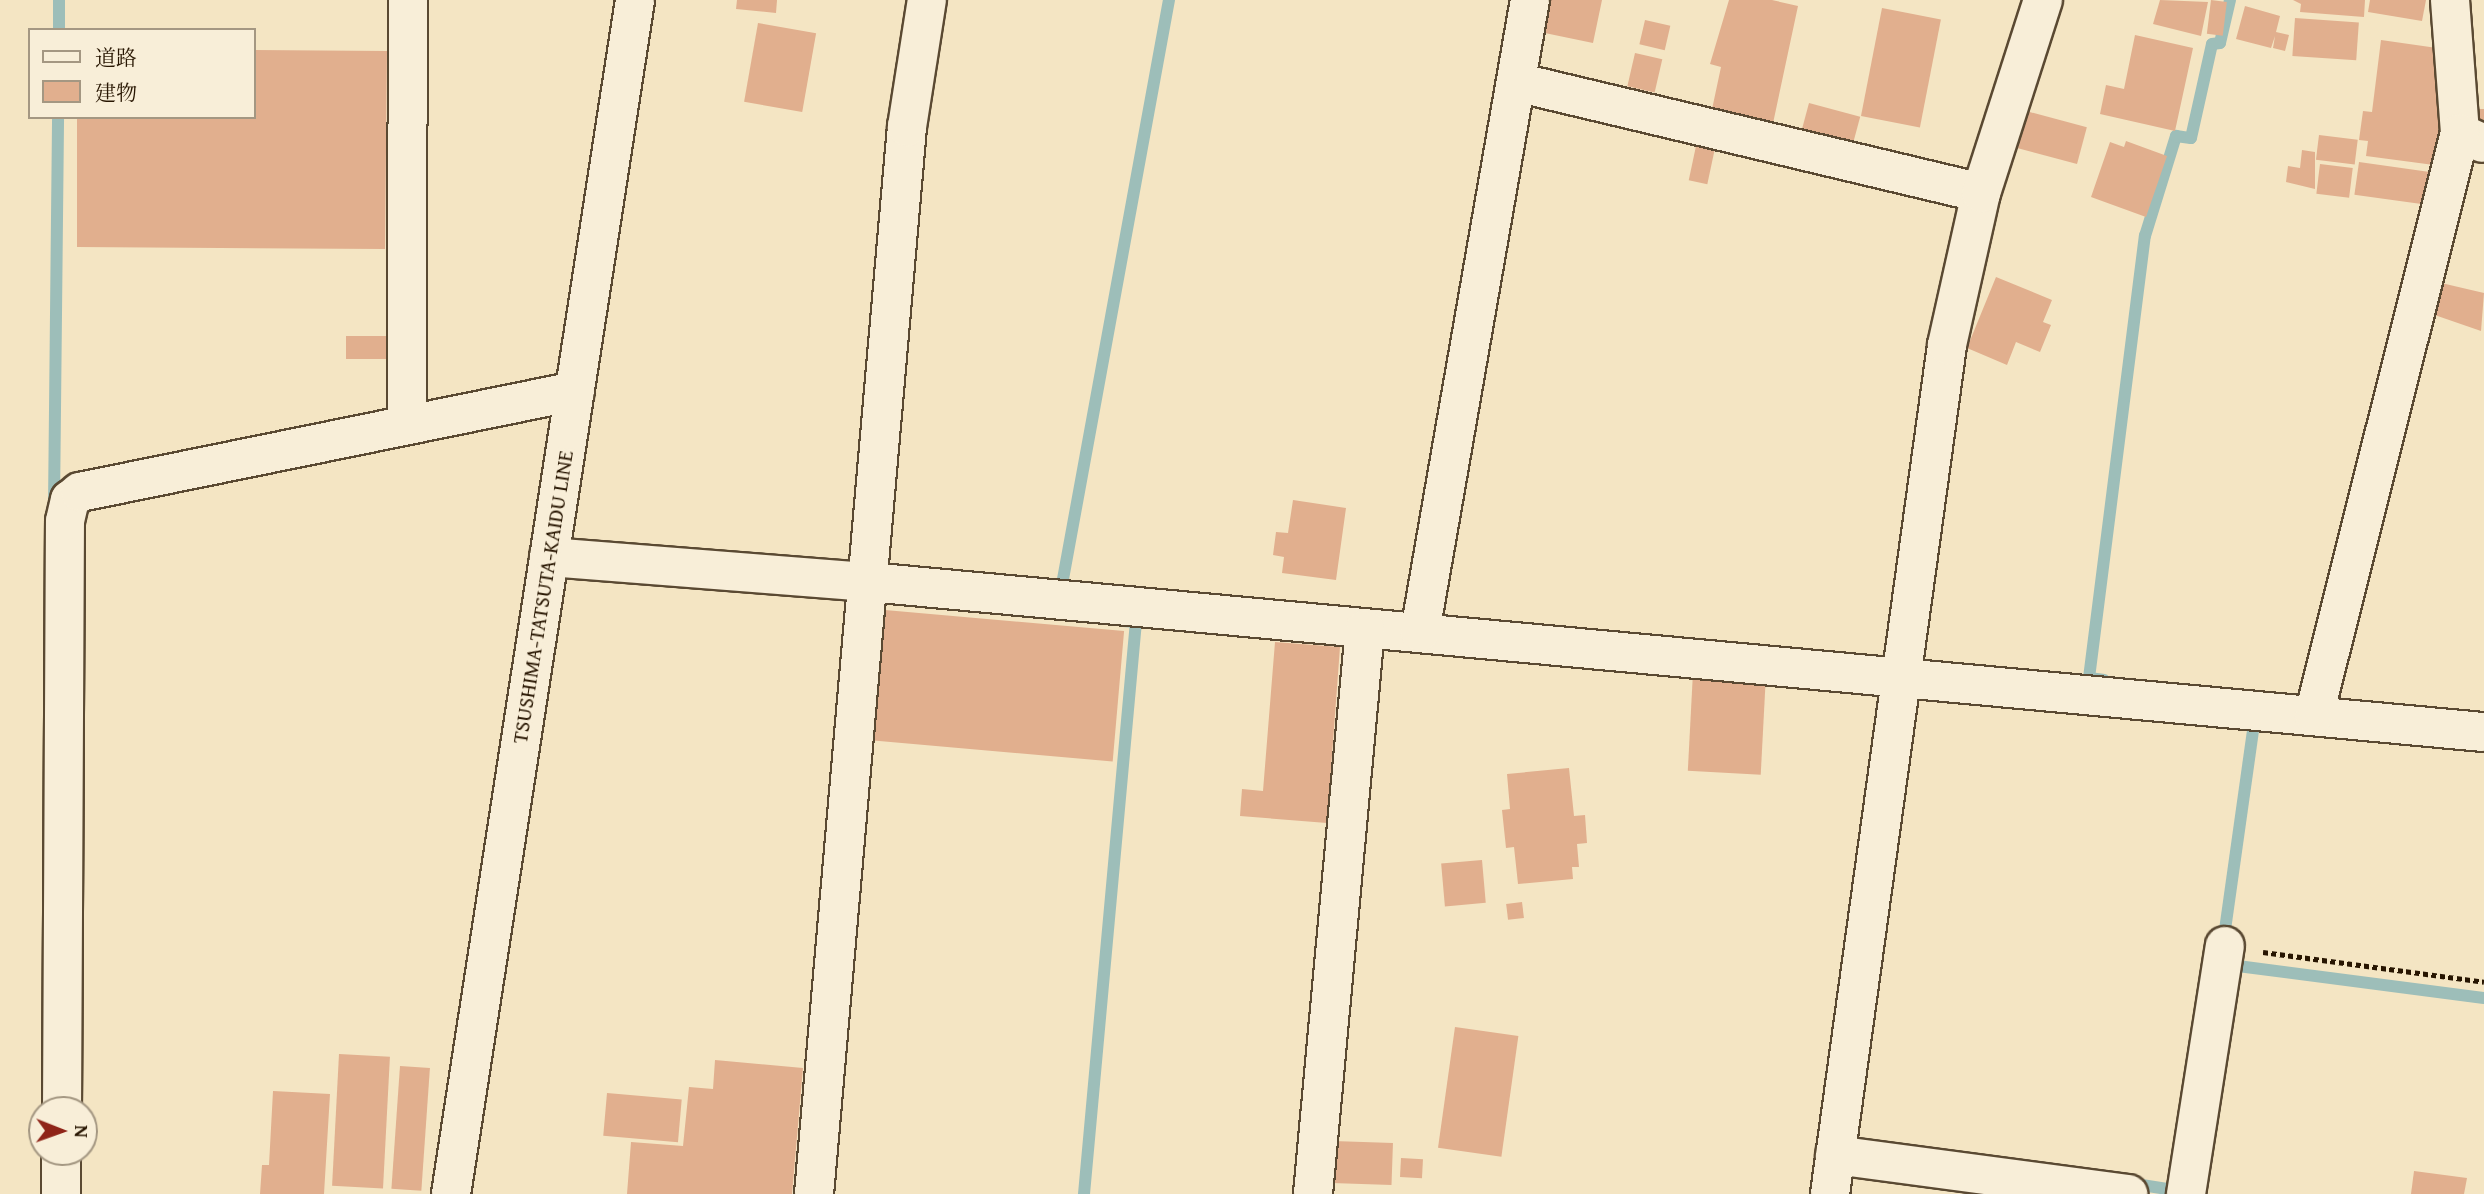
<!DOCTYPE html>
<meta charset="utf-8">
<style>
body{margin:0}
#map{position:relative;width:2484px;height:1194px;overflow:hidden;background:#f4e5c3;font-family:"Gentium Book Plus","Noto Serif JP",serif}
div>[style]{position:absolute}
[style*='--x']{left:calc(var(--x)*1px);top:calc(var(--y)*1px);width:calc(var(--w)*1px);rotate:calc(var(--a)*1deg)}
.stream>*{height:12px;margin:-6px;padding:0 6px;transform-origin:6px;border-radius:6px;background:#9dbeb9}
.building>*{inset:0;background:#e1af8e;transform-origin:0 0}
.path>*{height:4.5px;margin-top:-2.25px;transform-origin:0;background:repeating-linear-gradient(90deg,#271501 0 5px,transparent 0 8.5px)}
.roads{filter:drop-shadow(2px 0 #5a4932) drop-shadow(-2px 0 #5a4932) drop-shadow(0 2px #5a4932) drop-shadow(0 -2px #5a4932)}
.street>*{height:38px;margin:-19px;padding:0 19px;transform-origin:19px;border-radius:19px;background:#f8eed8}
.secondary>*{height:38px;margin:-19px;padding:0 19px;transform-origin:19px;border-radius:19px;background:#f8eed8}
span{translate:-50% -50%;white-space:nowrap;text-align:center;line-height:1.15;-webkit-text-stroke:6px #f8eed8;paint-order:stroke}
.street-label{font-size:21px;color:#271501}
.legend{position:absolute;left:28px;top:28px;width:228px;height:91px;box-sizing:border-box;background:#f8eed8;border:2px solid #a49782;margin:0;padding:9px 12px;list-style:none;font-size:21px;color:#271501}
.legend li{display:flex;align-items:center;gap:14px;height:35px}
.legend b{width:35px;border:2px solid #a49782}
.north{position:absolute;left:28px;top:1096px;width:70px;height:70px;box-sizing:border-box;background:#f8eed8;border:2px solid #a49782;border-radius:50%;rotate:91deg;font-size:19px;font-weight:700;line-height:28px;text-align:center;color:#271501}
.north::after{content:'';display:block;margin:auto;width:24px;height:32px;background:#8f2418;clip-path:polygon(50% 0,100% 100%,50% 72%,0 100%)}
</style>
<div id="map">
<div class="stream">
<i style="--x:59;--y:30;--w:30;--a:-90"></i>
<i style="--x:54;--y:505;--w:388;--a:-89.4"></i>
<i style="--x:1061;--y:590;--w:600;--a:-79.63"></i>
<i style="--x:2104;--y:680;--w:15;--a:-172"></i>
<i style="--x:2089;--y:678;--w:446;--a:-82.8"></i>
<i style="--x:2145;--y:236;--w:105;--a:-72.8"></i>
<i style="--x:2176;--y:136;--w:15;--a:8"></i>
<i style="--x:2191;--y:138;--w:96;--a:-77.4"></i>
<i style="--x:2212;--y:44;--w:8;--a:-7"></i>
<i style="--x:2220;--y:43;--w:44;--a:-76.9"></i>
<i style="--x:2224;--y:937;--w:216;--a:-82"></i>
<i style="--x:2230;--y:965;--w:256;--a:7.4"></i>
<i style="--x:2129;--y:1183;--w:45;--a:9"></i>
<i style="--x:1084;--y:1194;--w:574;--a:-84.81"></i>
<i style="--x:1136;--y:622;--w:13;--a:-176"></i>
</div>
<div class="building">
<i style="clip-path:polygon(737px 0,777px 0,776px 13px,736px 9px)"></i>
<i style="clip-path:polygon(1547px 0,1602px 0,1593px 43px,1540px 32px)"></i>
<i style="clip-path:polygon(1729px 0,1772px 0,1798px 6px,1772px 128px,1711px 114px,1721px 67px,1710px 64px)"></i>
<i style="clip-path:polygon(2160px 0,2208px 2px,2201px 36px,2153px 24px)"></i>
<i style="left:2211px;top:0;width:16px;height:34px;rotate:7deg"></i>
<i style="clip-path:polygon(2293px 0,2365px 0,2364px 17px,2300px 12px,2301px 4px)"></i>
<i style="clip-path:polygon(2370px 0,2426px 0,2422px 21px,2368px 12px)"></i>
<i style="clip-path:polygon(2245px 6px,2280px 16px,2276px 32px,2289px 35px,2285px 51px,2273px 48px,2275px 36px,2271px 48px,2236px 39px)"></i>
<i style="left:1882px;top:8px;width:60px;height:110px;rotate:11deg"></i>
<i style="left:2295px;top:18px;width:64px;height:38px;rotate:4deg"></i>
<i style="left:1645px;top:20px;width:26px;height:25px;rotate:13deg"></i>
<i style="left:758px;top:23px;width:59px;height:80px;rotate:10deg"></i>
<i style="clip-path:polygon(2135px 35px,2193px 48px,2175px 131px,2100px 114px,2106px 85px,2124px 89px)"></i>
<i style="clip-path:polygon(2381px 40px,2444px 49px,2445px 77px,2434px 165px,2366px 156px,2368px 141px,2359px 140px,2363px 111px,2372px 112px)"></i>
<i style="clip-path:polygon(254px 50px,387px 51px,385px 249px,77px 247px,77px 117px,254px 117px)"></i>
<i style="left:1635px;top:53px;width:28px;height:34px;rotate:13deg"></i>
<i style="left:1809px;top:103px;width:53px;height:34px;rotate:15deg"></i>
<i style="left:2477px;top:109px;width:7px;height:22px"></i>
<i style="left:2026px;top:111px;width:63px;height:38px;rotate:15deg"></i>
<i style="left:2319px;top:135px;width:39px;height:25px;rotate:7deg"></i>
<i style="clip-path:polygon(2126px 141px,2167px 156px,2146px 217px,2091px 197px,2110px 142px,2124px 147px)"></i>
<i style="left:1696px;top:146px;width:19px;height:35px;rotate:12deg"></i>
<i style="clip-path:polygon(2302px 150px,2315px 152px,2315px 189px,2286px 182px,2288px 166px,2300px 168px)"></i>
<i style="left:2359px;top:162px;width:75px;height:33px;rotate:8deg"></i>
<i style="left:2320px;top:164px;width:33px;height:30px;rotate:7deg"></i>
<i style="clip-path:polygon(1996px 277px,2052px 300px,2043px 322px,2051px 325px,2040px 352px,2016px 342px,2007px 365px,1967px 348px)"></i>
<i style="clip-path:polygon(2437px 282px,2484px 293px,2481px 331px,2426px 312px)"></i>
<i style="left:346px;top:336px;width:43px;height:23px"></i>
<i style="clip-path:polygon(1293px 500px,1346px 508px,1336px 580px,1282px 573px,1284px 557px,1273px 555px,1276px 532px,1288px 533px)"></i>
<i style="left:885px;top:610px;width:240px;height:131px;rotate:5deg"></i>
<i style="clip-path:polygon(1275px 642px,1340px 647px,1327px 823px,1240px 816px,1242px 789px,1263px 791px)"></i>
<i style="left:1693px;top:672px;width:73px;height:99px;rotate:3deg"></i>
<i style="clip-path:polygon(1569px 768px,1574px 816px,1585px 815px,1587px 843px,1577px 844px,1579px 867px,1572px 867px,1573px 879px,1518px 884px,1514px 847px,1506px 848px,1502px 810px,1510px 809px,1507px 774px)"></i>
<i style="left:1482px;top:860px;width:43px;height:41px;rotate:85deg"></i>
<i style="left:1522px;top:902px;width:16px;height:16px;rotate:83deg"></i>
<i style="left:1455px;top:1027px;width:64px;height:122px;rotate:8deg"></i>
<i style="left:339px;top:1054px;width:51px;height:132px;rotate:3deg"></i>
<i style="clip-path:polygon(715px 1060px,803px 1068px,792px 1194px,627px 1194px,631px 1142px,683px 1146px,689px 1087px,713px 1089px)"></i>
<i style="left:400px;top:1066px;width:30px;height:123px;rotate:4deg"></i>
<i style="clip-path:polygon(273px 1091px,330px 1094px,324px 1194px,260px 1194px,262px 1165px,269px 1165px)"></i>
<i style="left:607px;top:1093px;width:75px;height:43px;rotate:5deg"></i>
<i style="left:1333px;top:1141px;width:60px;height:42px;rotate:2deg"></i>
<i style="left:1401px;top:1158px;width:22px;height:19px;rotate:3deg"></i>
<i style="clip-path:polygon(2414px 1171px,2467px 1178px,2464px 1194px,2411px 1194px)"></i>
</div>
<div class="path">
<i style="--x:2263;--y:952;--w:223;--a:7.7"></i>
</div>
<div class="roads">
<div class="street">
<i style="--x:2450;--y:0;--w:133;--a:85.7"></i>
<i style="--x:2460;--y:133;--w:24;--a:24"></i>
<i style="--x:1516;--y:82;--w:478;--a:13.4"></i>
<i style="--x:407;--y:425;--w:425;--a:-89.9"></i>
<i style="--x:549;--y:557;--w:321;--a:4.5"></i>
<i style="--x:869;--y:582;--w:1622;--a:5.31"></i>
<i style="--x:1420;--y:632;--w:642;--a:-80.13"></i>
<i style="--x:2314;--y:715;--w:600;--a:-75.92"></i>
<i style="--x:62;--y:1110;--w:589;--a:-89.71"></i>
<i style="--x:65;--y:521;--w:22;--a:-77"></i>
<i style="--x:70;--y:500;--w:13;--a:-39"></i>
<i style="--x:80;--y:492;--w:505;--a:-11.53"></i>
<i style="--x:1835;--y:1155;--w:296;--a:7.6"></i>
<i style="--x:61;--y:1194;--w:42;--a:-90"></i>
<i style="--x:814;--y:1194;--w:1071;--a:-85.02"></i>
<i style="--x:907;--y:127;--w:129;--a:-81.1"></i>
<i style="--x:1313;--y:1194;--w:567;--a:-84.74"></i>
<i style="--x:1830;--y:1194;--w:857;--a:-82.15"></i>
<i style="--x:1947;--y:345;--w:156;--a:-77.4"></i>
<i style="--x:1981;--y:193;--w:203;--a:-72.2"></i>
<i style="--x:2186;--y:1194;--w:251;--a:-81.1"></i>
</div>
<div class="secondary">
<i style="--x:451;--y:1194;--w:1208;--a:-81.24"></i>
</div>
</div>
<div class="street-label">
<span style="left:543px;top:597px;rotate:-81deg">TSUSHIMA-TATSUTA-KAIDU LINE</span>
</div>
<ul class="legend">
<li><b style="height:9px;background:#f8eed8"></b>道路</li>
<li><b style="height:19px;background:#e1af8e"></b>建物</li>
</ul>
<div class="north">N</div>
</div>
